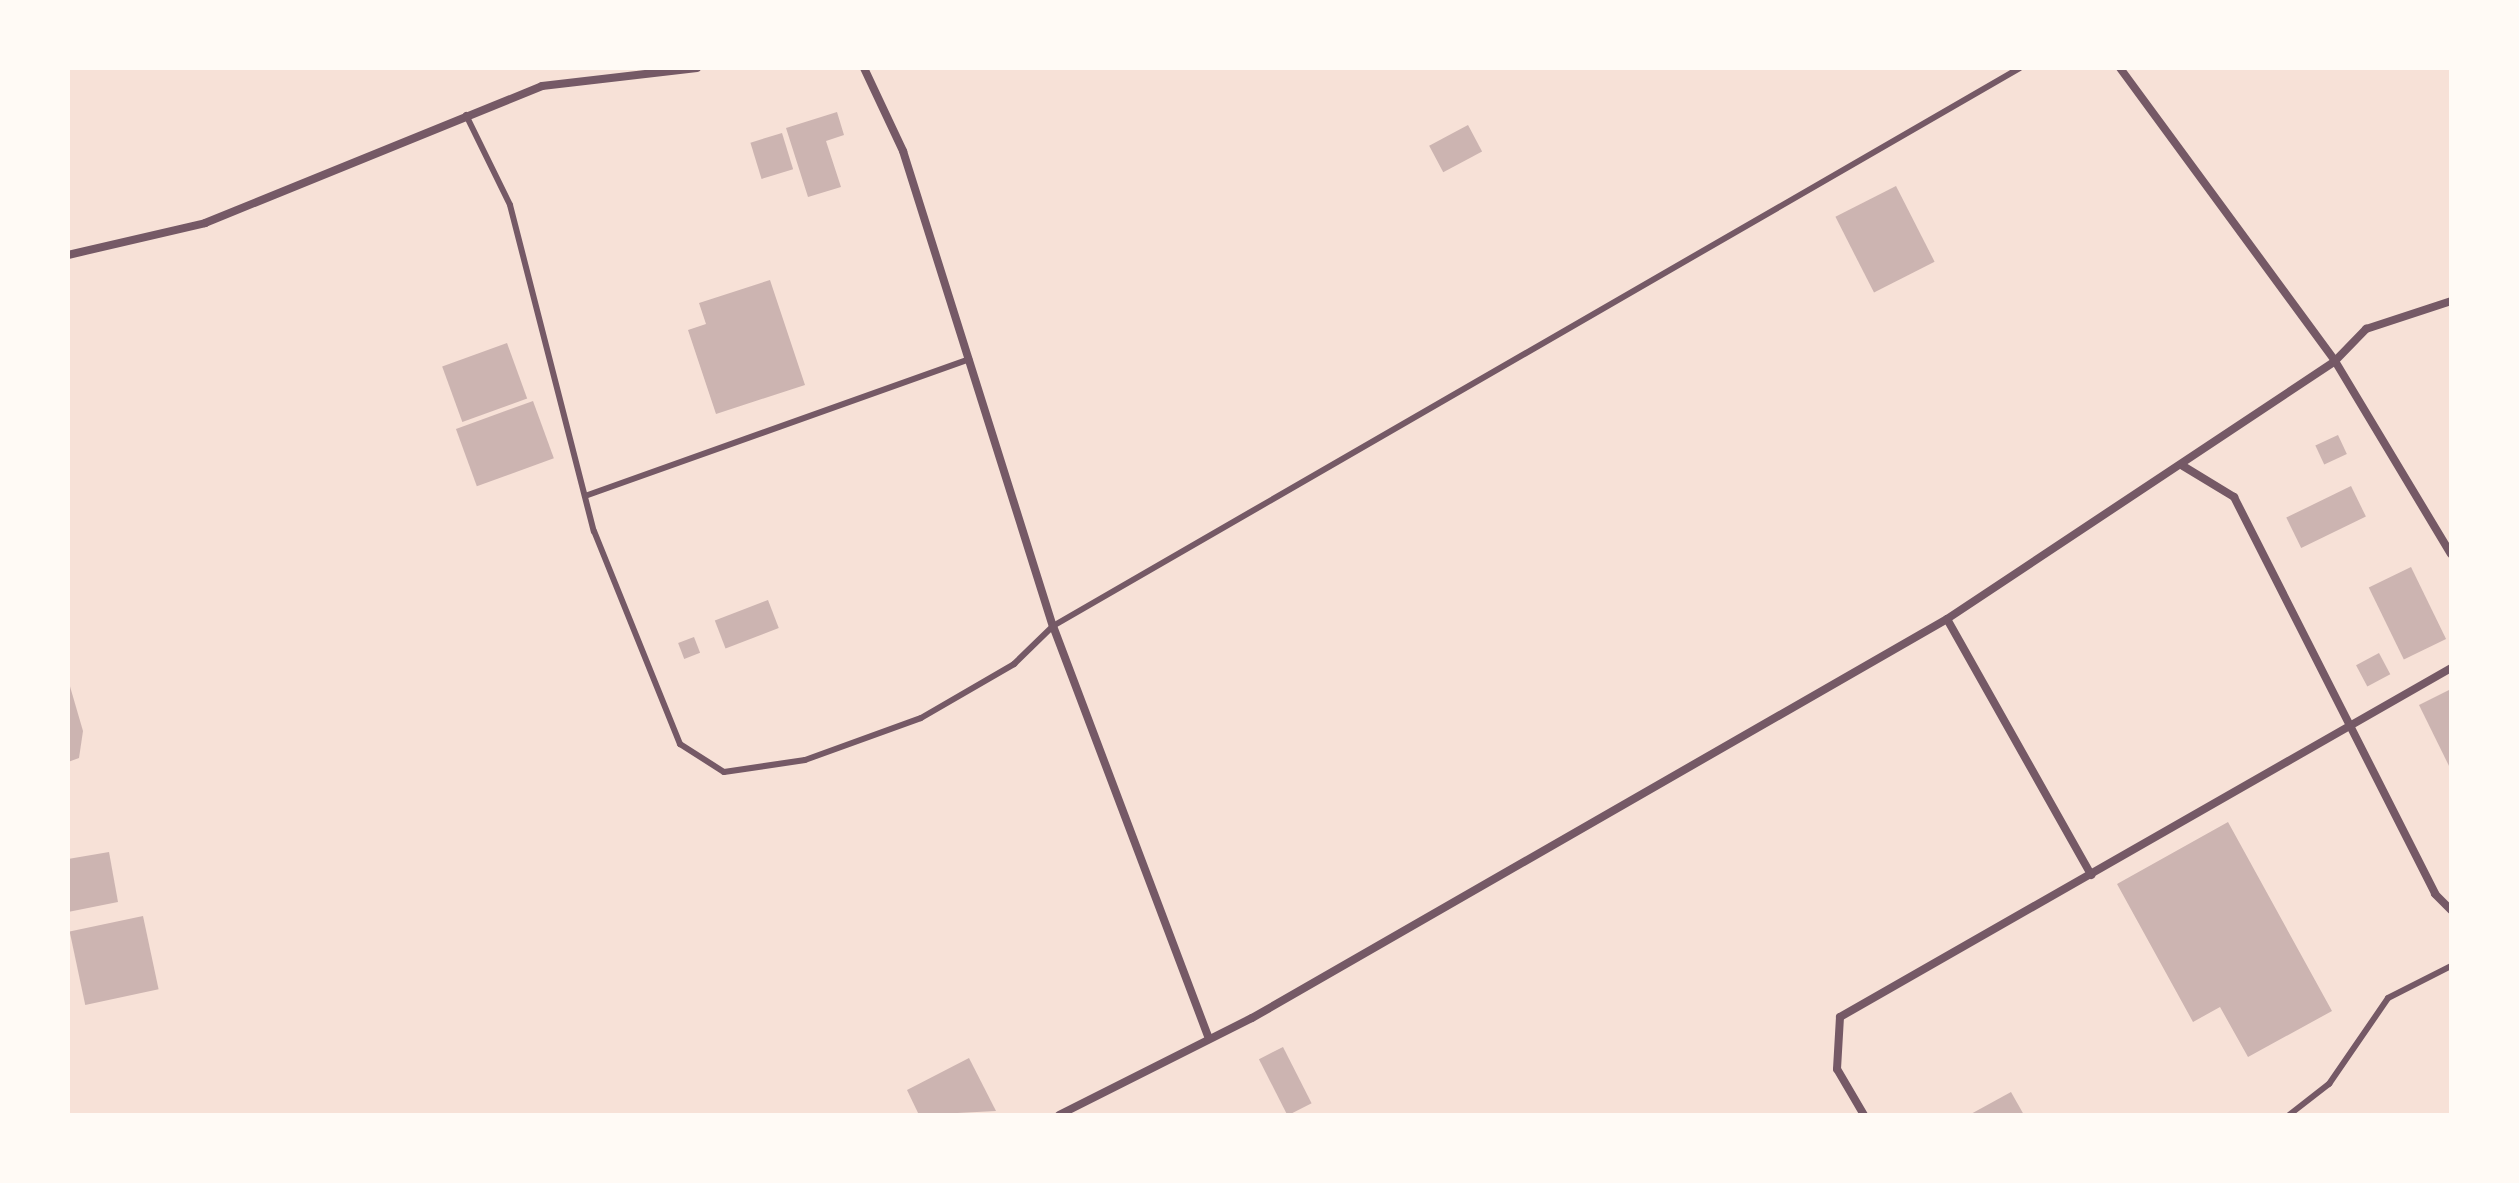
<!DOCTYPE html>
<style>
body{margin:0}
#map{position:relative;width:2519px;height:1183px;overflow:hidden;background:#f7e1d7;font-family:Mulish,sans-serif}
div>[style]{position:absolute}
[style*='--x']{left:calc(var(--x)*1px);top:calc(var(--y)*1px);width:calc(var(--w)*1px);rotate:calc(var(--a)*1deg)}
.building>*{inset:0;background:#ccb4b1;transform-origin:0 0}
.service>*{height:6px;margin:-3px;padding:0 3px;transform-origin:3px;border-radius:3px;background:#755966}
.minor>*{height:8px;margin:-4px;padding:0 4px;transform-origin:4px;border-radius:4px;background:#755966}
span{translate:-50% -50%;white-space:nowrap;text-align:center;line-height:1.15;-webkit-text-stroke:6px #fffaf5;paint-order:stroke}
.frame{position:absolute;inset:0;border:70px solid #fffaf5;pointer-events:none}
</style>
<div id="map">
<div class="building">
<i style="clip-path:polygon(837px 112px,844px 135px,826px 141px,841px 187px,808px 197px,786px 128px)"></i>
<i style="left:1468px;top:125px;width:30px;height:44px;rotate:62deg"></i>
<i style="left:782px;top:133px;width:38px;height:33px;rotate:73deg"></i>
<i style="left:1896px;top:186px;width:85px;height:68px;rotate:63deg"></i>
<i style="clip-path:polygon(770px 280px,805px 385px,716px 414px,688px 330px,706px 324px,699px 303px)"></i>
<i style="left:507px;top:343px;width:59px;height:69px;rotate:70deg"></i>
<i style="left:533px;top:401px;width:61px;height:82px;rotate:70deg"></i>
<i style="left:2338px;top:435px;width:21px;height:25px;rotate:65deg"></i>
<i style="left:2351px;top:486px;width:34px;height:72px;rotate:64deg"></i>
<i style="left:2411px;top:567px;width:80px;height:47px;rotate:64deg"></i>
<i style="left:768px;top:600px;width:30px;height:57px;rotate:69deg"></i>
<i style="left:694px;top:637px;width:17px;height:17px;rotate:69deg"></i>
<i style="left:2379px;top:653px;width:24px;height:26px;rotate:62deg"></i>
<i style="clip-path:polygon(69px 683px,83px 731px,79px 758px,68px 762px)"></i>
<i style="clip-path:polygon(2451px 689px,2451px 770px,2419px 705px)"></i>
<i style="clip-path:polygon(2228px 822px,2332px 1011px,2248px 1057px,2220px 1007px,2193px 1022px,2117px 884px)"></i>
<i style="clip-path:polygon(109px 852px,118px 902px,68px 912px,68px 859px)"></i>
<i style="left:143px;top:916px;width:75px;height:75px;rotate:78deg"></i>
<i style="left:1283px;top:1047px;width:63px;height:27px;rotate:63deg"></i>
<i style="clip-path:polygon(969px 1058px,996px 1111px,919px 1115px,907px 1090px)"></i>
<i style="clip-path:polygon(2011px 1092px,2024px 1115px,1969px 1115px)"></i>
</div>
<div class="service">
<i style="--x:466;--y:115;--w:100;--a:63.9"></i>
<i style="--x:510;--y:205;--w:337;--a:75.6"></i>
<i style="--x:594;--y:531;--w:230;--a:68"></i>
<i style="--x:680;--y:744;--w:52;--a:32.5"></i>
<i style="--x:724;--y:772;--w:82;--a:-8.4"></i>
<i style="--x:805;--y:760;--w:123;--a:-19.9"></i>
<i style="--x:921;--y:718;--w:108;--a:-30.1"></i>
<i style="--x:1014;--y:664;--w:54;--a:-44.3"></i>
<i style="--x:1053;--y:626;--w:1116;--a:-29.99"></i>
<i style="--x:585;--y:496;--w:408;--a:-19.6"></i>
<i style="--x:2289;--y:1115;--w:51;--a:-37.8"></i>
<i style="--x:2329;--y:1084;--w:104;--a:-55.5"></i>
<i style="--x:2388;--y:998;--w:71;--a:-26.9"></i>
</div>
<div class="minor">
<i style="--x:864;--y:68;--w:92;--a:64.8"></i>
<i style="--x:903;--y:151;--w:498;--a:72.5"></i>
<i style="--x:1053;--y:626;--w:441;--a:69.3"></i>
<i style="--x:2120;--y:68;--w:363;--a:53.7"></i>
<i style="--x:2335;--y:361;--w:225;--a:59"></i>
<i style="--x:68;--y:255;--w:141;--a:-13.1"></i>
<i style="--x:205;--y:223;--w:364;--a:-22.1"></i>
<i style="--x:542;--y:86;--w:156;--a:-6.6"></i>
<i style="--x:2183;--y:466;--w:60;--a:31.3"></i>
<i style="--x:2234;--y:497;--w:445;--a:63.1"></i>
<i style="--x:2435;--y:894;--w:23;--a:45"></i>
<i style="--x:1947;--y:619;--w:294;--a:60.6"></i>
<i style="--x:1059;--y:1115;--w:216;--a:-26.7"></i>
<i style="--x:1252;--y:1018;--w:801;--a:-29.86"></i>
<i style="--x:1947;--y:619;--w:466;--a:-33.6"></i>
<i style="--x:2335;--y:361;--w:45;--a:-45.9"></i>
<i style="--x:2366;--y:329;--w:89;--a:-18.2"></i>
<i style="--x:1864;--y:1115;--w:53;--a:-120.4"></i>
<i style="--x:1837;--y:1069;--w:52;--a:-86.7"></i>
<i style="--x:1840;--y:1017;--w:704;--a:-29.73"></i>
</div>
<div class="frame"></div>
</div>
